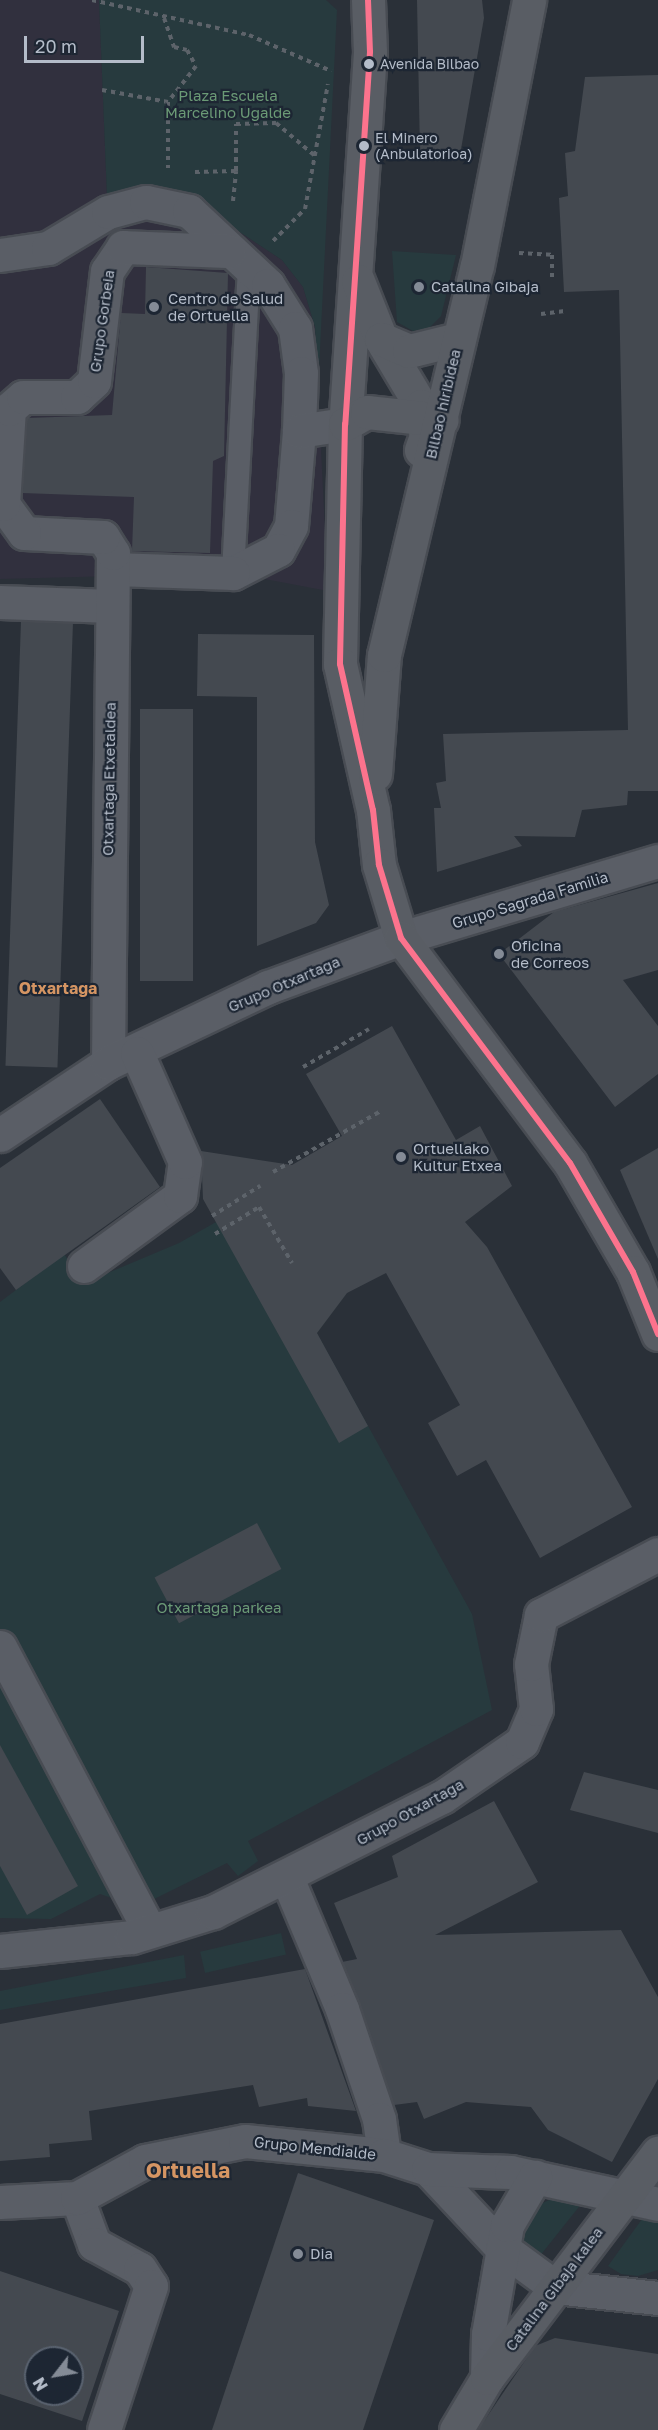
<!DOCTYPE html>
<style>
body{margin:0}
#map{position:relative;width:658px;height:2430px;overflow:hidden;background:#2a3038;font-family:"Golos Text",sans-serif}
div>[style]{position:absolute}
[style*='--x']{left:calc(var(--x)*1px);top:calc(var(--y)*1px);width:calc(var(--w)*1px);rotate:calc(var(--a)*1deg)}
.medical>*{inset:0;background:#31303e}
.green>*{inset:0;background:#273a3e;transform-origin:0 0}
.building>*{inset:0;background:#444950;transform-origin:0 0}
.path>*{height:4px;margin-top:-2px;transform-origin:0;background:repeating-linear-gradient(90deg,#5d636a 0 4.5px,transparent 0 9px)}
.roads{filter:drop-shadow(2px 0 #484c53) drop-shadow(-2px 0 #484c53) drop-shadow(0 2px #484c53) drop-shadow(0 -2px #484c53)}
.lane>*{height:22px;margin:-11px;padding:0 11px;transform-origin:11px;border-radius:11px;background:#5a5e66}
.street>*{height:33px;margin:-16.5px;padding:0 16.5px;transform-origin:16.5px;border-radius:16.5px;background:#5a5e66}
.secondary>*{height:33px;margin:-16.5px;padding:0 16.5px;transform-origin:16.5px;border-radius:16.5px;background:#595d64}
.bus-1>*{height:6px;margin:-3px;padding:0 3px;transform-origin:3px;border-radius:3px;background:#fc738d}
.dots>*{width:16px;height:16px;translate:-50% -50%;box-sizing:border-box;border:3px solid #1d2633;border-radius:50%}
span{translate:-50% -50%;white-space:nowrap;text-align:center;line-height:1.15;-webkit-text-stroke:4.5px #1d2633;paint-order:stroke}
.bus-label{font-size:14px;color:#b4bcc9}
.left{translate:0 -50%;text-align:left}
.park-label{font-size:15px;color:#6b9a76}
.poi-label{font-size:15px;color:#b4bcc9}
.street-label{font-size:15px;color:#b4bcc9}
.neighbourhood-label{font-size:16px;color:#d59563;font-weight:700}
.district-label{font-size:21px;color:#d59563;font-weight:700}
.north{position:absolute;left:24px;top:2346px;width:60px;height:60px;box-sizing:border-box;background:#1d2633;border:2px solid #59626f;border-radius:50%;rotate:239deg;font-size:16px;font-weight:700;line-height:24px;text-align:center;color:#b4bcc9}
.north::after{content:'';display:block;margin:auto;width:21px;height:27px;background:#848b96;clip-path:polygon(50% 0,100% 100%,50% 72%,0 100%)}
.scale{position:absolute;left:24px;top:36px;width:120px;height:27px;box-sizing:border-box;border:3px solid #b4bcc9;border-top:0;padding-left:8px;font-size:18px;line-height:21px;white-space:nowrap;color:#b4bcc9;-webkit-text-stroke:4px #1d2633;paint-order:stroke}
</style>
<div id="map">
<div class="medical">
<i style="clip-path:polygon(0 0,99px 0,107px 196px,154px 190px,214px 215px,282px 260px,303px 287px,315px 327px,328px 591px,233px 573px,0 579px)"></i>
</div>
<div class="green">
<i style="clip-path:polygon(99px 0,326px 0,337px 10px,318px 389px,315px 327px,303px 287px,282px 260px,214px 215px,154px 190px,123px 190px,107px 196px)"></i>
<i style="clip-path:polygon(392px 251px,456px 255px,441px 316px,428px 329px,413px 331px,397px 322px)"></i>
<i style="clip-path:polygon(246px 1205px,472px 1614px,492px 1710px,248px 1841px,258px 1861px,238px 1876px,227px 1863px,138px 1907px,100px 1894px,51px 1919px,0 1918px,0 1302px,64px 1254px,84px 1283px,179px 1243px)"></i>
<i style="left:281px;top:1933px;width:22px;height:83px;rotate:77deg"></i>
<i style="clip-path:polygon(184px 1955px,186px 1978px,0 2010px,0 1991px)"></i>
<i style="clip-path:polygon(556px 2197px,582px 2203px,539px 2257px,522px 2240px,521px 2223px,529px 2209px)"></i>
<i style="clip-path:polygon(650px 2208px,658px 2213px,658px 2270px,638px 2276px,621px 2274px,608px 2266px)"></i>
</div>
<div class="building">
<i style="clip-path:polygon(417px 0,482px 0,484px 18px,460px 155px,420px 152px)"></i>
<i style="clip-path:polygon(658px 75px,658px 791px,628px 791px,627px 805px,582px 810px,575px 837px,514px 836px,522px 846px,437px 872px,434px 808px,441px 808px,436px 783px,446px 781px,443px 734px,628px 730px,619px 290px,564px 292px,559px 198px,568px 196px,565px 153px,575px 151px,585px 77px)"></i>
<i style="clip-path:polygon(146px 267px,228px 273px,224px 456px,213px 461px,210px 553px,132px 551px,134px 497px,22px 493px,27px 418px,112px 415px,121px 313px,145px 314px)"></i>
<i style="left:21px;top:621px;width:52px;height:445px;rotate:2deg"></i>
<i style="clip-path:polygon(198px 634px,314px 635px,315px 842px,329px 905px,316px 923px,257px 946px,257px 697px,197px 696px)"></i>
<i style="left:140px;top:709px;width:53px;height:272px"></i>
<i style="clip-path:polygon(658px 883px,658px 970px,623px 980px,658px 1026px,658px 1074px,615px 1107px,499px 954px,554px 912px)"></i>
<i style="clip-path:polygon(392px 1026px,456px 1140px,480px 1126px,512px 1186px,465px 1222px,487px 1247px,632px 1507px,540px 1558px,486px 1460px,457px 1476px,428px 1423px,460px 1405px,386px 1273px,347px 1293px,317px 1333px,368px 1426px,339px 1443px,203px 1199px,201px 1151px,292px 1165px,342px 1136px,306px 1074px)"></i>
<i style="clip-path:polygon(100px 1099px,160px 1187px,16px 1290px,0 1268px,0 1168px)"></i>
<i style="clip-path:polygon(658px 1148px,658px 1259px,620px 1170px)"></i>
<i style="left:257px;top:1523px;width:52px;height:116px;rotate:62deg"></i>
<i style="clip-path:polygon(0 1745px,78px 1886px,27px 1915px,0 1866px)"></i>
<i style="clip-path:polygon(584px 1772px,658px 1790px,658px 1833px,570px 1810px)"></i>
<i style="clip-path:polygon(494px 1801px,538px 1882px,435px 1935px,621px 1930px,658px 1997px,658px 2079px,612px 2162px,548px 2130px,531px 2107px,466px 2102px,424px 2119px,417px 2102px,394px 2105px,342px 1962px,357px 1959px,334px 1903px,398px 1877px,392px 1856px)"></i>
<i style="clip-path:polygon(305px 1969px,356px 2111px,308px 2106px,307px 2098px,259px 2107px,253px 2085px,89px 2111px,92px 2140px,49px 2144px,50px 2157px,0 2161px,0 2024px)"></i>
<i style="clip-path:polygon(298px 2173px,434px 2220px,363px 2430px,212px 2430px)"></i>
<i style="clip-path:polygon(evenodd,0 2271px,119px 2311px,82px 2421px,0 2394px,0 2271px,36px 2358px,72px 2358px,72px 2394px,36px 2394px,36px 2358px)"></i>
<i style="clip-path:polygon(555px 2338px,658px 2354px,658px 2430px,478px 2430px,535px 2346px)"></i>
</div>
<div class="path">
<i style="--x:92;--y:0;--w:161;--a:12.6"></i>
<i style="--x:249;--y:35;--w:90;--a:23.7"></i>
<i style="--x:164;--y:18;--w:31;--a:71"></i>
<i style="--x:174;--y:47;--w:13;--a:13"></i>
<i style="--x:187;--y:50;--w:18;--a:61"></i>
<i style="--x:196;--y:66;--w:46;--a:127.9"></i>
<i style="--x:168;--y:102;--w:66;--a:90"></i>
<i style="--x:102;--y:90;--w:67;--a:10.3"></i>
<i style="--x:195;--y:172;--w:41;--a:-1.4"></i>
<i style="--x:236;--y:171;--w:47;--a:-90"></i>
<i style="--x:236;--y:124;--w:40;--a:-1.4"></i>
<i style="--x:276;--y:123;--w:50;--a:40.1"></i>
<i style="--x:233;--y:201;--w:30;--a:-84"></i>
<i style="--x:273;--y:241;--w:45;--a:-45"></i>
<i style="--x:305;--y:209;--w:127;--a:-79.6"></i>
<i style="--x:519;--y:253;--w:33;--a:3"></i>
<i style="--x:552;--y:255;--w:25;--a:90"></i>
<i style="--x:541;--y:314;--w:24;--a:-7"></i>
<i style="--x:303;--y:1067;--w:76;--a:-29.9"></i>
<i style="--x:273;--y:1172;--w:124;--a:-29.5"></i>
<i style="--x:212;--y:1216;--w:57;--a:-32"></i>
<i style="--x:215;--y:1234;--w:52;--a:-31.5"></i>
<i style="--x:259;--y:1207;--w:65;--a:59.5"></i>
</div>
<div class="roads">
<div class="lane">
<i style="--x:233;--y:573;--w:307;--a:-87"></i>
</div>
<div class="street">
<i style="--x:0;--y:255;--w:49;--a:-8.3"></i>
<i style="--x:48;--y:248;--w:70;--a:-31"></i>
<i style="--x:108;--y:212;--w:39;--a:-15"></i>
<i style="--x:146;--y:202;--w:44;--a:11.8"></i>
<i style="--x:189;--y:211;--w:108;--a:43.1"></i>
<i style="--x:268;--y:285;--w:51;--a:57.9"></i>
<i style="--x:295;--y:328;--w:45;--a:82.4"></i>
<i style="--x:301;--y:373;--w:58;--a:92"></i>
<i style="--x:299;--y:431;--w:95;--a:94.8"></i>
<i style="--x:291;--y:526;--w:27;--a:118"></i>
<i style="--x:278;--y:550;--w:51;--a:152.9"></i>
<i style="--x:233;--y:573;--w:120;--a:-178.1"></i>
<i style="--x:299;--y:431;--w:47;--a:-8.7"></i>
<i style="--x:0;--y:602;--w:112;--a:2"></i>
<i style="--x:108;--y:1063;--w:510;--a:-89.44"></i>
<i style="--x:113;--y:553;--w:19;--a:-122"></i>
<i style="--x:103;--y:537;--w:79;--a:-177.1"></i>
<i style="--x:24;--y:533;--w:36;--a:-126"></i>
<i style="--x:3;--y:504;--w:95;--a:-86.4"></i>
<i style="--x:9;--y:409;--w:18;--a:-41"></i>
<i style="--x:23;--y:397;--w:54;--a:0"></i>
<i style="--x:77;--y:397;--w:23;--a:-43"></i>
<i style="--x:94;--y:381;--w:111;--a:-83.3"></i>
<i style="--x:107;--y:271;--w:29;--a:-56"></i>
<i style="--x:123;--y:247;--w:106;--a:2.2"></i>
<i style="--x:0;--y:1135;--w:130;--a:-33.7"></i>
<i style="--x:108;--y:1063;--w:177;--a:-25.4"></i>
<i style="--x:268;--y:987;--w:142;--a:-20.2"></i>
<i style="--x:401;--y:938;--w:268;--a:-16.7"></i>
<i style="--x:84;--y:1266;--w:119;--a:-36.1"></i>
<i style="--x:180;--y:1196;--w:34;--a:-82"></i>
<i style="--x:185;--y:1162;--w:119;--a:-113.8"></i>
<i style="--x:0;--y:1647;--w:321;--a:62.2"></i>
<i style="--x:287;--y:1878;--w:142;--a:67.2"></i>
<i style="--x:342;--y:2009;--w:116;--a:71.4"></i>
<i style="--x:379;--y:2119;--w:36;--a:82"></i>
<i style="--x:0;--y:1951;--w:133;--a:-6.1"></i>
<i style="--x:132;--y:1937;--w:85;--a:-17.2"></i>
<i style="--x:213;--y:1912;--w:256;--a:-26.7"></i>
<i style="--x:442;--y:1797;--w:97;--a:-34.5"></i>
<i style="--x:522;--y:1742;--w:36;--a:-67"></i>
<i style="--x:536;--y:1709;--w:45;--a:-96.3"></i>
<i style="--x:531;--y:1664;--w:50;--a:-78.5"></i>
<i style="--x:541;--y:1615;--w:132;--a:-27.5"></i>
<i style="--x:428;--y:2169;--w:108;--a:46.9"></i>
<i style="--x:502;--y:2248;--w:66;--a:36.3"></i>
<i style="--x:555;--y:2287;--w:104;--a:6.1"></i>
<i style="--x:77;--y:2198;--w:49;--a:69.7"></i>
<i style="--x:94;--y:2244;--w:52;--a:28.5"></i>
<i style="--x:140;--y:2269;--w:20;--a:57"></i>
<i style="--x:151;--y:2286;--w:151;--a:108.1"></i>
<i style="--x:0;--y:2202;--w:77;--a:-3"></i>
<i style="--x:77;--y:2198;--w:77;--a:-28.6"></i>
<i style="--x:145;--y:2161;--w:102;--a:-11.3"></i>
<i style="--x:245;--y:2141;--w:140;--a:5.8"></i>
<i style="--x:384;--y:2155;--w:46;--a:17.7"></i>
<i style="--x:428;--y:2169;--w:83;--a:2.1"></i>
<i style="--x:511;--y:2172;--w:150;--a:12.3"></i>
<i style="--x:487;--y:2378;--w:44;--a:-88.7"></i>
<i style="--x:488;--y:2334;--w:111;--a:-80.1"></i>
<i style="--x:507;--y:2225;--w:56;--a:-59.7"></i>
</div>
<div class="secondary">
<i style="--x:368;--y:0;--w:52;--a:87.8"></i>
<i style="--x:370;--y:52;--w:373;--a:93.8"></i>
<i style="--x:345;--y:424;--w:240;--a:91.2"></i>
<i style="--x:340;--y:664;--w:150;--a:77.3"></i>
<i style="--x:373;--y:810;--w:55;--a:83.8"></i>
<i style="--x:379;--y:865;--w:76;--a:73.2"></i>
<i style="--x:401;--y:938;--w:281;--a:53.1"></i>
<i style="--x:570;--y:1163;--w:126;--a:60"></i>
<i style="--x:633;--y:1272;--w:67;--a:68"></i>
<i style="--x:358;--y:281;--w:62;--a:68.4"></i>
<i style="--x:381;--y:339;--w:78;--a:59.2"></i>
<i style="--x:421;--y:406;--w:30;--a:81"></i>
<i style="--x:426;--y:436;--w:15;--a:110"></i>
<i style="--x:381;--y:339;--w:30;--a:23"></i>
<i style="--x:409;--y:351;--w:49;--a:-14"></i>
<i style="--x:345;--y:424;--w:25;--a:-29"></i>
<i style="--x:367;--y:412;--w:75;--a:6.1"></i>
<i style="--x:375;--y:774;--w:119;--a:-85.7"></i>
<i style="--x:384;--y:655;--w:400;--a:-76.6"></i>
<i style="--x:477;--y:266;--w:271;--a:-78.9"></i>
<i style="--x:456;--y:2430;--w:61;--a:-59.2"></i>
<i style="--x:487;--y:2378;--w:283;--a:-52.8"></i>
</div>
</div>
<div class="bus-1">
<i style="--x:368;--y:0;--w:52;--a:87.8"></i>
<i style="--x:370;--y:52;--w:373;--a:93.8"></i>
<i style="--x:345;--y:424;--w:240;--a:91.2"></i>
<i style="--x:340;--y:664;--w:150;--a:77.3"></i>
<i style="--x:373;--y:810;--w:55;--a:83.8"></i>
<i style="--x:379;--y:865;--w:76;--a:73.2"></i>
<i style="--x:401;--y:938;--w:281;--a:53.1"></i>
<i style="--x:570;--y:1163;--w:126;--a:60"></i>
<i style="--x:633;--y:1272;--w:67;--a:68"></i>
</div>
<div class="dots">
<i style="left:369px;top:64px;background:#b4bcc9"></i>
<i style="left:364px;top:146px;background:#b4bcc9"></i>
<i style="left:419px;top:287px;background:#848b96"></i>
<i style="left:154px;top:307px;background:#848b96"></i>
<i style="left:499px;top:954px;background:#848b96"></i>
<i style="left:401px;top:1157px;background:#848b96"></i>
<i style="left:298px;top:2254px;background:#848b96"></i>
</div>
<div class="bus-label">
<span class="left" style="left:380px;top:64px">Avenida Bilbao</span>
<span class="left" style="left:375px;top:146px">El Minero<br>(Anbulatorioa)</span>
</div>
<div class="park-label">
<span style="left:228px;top:104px">Plaza Escuela<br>Marcelino Ugalde</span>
<span style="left:219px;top:1608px">Otxartaga parkea</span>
</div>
<div class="poi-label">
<span class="left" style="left:431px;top:287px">Catalina Gibaja</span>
<span class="left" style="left:168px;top:307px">Centro de Salud<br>de Ortuella</span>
<span class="left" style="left:511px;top:954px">Oficina<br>de Correos</span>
<span class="left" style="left:413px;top:1157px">Ortuellako<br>Kultur Etxea</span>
<span class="left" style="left:310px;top:2254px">Dia</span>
</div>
<div class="street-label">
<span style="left:102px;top:321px;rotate:-82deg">Grupo Gorbeia</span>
<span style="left:443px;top:404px;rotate:-77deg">Bilbao hiribidea</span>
<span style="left:109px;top:779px;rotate:-89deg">Otxartaga Etxetaldea</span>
<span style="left:530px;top:900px;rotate:-17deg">Grupo Sagrada Familia</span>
<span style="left:284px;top:984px;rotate:-23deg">Grupo Otxartaga</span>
<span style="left:410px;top:1812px;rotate:-29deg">Grupo Otxartaga</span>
<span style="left:315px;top:2148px;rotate:6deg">Grupo Mendialde</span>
<span style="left:554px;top:2289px;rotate:-53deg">Catalina Gibaja kalea</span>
</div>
<div class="neighbourhood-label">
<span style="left:58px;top:988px">Otxartaga</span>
</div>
<div class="district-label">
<span style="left:188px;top:2170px">Ortuella</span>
</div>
<div class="north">N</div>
<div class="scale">20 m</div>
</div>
